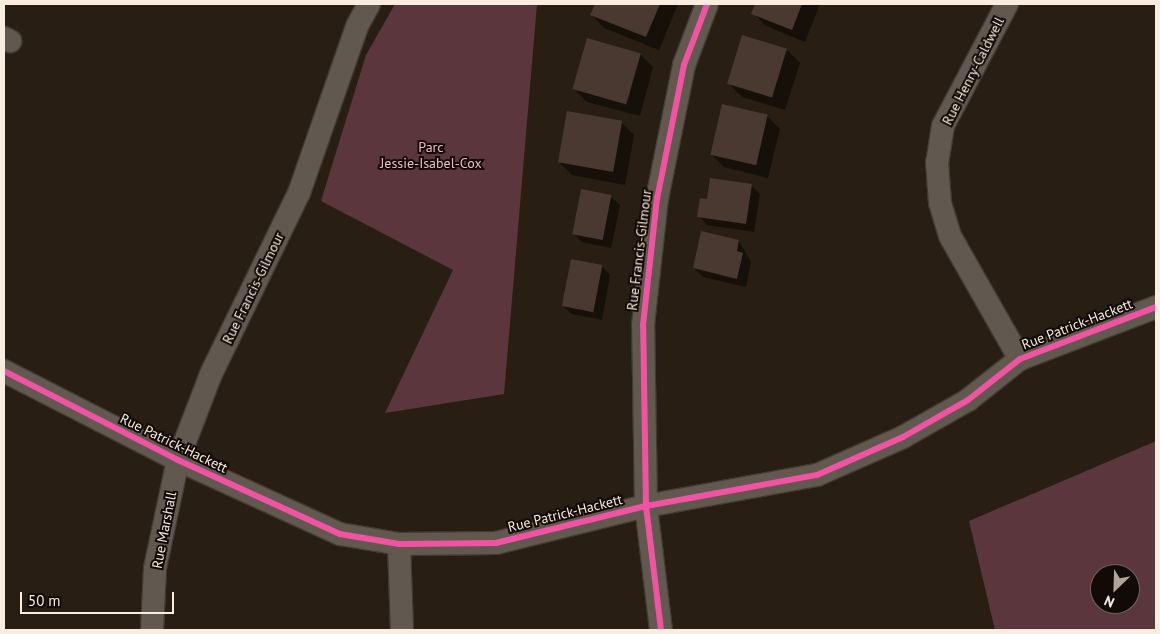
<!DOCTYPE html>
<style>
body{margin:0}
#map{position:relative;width:1160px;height:634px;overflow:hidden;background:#281e13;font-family:"PT Sans",sans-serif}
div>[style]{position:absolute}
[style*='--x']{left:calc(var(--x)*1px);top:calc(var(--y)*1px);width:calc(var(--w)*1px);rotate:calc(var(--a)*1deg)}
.green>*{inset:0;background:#5b373d}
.shadow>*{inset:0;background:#0007}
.building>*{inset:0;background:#493931;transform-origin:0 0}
.roads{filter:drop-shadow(1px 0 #433a33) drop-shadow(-1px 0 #433a33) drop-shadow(0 1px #433a33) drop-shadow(0 -1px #433a33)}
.minor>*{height:22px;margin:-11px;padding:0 11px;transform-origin:11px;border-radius:11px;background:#615950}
.cycleway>*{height:6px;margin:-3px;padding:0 3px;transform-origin:3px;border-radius:3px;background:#f153a3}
span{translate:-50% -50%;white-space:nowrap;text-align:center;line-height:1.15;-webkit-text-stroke:4px #120a04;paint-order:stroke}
.street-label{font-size:14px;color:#faede0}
.park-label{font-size:14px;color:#f4bac5}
.frame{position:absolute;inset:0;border:5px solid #faede0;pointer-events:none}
.north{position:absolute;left:1090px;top:564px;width:50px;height:50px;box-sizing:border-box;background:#120a04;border:1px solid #6f655c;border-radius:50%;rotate:204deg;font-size:14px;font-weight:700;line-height:20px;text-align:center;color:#faede0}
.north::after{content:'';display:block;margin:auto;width:18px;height:22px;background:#b0a598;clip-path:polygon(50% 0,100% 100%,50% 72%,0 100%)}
.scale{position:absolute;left:20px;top:592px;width:154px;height:22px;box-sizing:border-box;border:2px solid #faede0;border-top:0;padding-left:6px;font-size:15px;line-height:18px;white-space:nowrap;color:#faede0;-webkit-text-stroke:4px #120a04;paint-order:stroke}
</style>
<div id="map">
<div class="green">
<i style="clip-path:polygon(395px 4px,537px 4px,504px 394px,385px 413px,453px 270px,321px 201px,366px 55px)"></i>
<i style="clip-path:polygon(evenodd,1156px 441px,1156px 630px,995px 630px,969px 521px,1156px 441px,1100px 574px,1130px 574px,1130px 604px,1100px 604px,1100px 574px)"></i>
</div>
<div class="shadow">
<i style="clip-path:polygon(596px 4px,678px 4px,659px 50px,604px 28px,592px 15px)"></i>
<i style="clip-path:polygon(757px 4px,820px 4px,805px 42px,766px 26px,753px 13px)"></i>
<i style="clip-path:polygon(787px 50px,800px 63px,785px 110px,742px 97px,729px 84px)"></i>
<i style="clip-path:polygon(640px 54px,653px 67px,640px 116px,587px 102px,574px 89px)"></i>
<i style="clip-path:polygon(767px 116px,780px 129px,768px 178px,724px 167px,711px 154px)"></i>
<i style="clip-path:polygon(621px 122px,634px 135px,625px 185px,572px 175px,559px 162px)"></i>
<i style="clip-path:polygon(751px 185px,760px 194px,754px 232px,707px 225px,699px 216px,708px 200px)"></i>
<i style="clip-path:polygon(582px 191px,611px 197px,620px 205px,611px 248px,582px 242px,573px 233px)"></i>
<i style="clip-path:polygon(739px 241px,751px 262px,746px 287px,703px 277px,694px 268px)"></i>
<i style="clip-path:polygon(602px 266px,610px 275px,602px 320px,572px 314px,563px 306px)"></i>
</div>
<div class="building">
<i style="clip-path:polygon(595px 4px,660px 4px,646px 37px,590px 15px)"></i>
<i style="clip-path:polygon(755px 4px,802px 4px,792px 30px,751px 14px)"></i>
<i style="left:742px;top:35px;width:47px;height:51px;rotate:17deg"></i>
<i style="left:587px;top:38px;width:56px;height:53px;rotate:16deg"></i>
<i style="left:722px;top:104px;width:47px;height:52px;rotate:13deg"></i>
<i style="left:567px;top:111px;width:56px;height:52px;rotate:10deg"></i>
<i style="clip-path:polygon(710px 178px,752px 184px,746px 224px,697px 217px,700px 198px,707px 199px)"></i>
<i style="left:581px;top:189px;width:31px;height:46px;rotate:11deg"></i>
<i style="clip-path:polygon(701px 231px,739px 240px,737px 251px,743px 253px,737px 279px,693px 268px)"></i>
<i style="left:571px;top:259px;width:32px;height:48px;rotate:11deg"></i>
</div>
<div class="roads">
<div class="minor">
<i style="--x:1007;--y:4;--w:138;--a:117.7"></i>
<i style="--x:943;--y:126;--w:36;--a:99"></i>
<i style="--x:937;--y:162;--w:41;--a:85.8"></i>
<i style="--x:940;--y:203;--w:34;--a:73"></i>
<i style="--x:950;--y:236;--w:142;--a:60.4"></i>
<i style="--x:4;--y:38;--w:7;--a:27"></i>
<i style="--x:4;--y:371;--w:195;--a:27.1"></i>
<i style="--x:178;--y:460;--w:178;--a:24.6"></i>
<i style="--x:340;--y:534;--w:60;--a:9.6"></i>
<i style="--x:399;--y:544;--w:97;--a:-0.6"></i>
<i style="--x:496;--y:543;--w:154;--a:-13.9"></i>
<i style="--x:646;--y:506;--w:174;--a:-10.3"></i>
<i style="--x:817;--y:475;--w:94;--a:-23.8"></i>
<i style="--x:903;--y:437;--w:75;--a:-29.6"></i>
<i style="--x:968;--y:400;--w:66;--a:-38.3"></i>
<i style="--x:1020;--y:359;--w:146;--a:-20.9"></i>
<i style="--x:399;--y:544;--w:86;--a:88"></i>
<i style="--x:152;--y:630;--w:62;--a:-87.2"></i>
<i style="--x:155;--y:568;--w:110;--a:-78"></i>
<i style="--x:178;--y:460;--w:92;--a:-69"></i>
<i style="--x:211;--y:374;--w:201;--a:-64.1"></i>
<i style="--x:299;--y:193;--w:177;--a:-70.8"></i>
<i style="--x:357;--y:26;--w:25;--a:-61"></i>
<i style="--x:661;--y:630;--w:125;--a:-96.9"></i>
<i style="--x:646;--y:506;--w:181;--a:-90.9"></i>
<i style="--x:643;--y:325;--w:127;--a:-83.7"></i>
<i style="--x:657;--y:199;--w:137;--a:-78.6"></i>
<i style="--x:684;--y:65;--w:65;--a:-69.3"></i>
</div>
</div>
<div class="cycleway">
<i style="--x:4;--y:371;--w:195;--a:27.1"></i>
<i style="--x:178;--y:460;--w:178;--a:24.6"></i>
<i style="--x:340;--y:534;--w:60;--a:9.6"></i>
<i style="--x:399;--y:544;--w:97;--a:-0.6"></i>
<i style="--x:496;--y:543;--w:154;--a:-13.9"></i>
<i style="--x:646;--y:506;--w:174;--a:-10.3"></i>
<i style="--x:817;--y:475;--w:94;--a:-23.8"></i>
<i style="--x:903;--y:437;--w:75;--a:-29.6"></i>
<i style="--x:968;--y:400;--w:66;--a:-38.3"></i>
<i style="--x:1020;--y:359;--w:146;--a:-20.9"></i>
<i style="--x:661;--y:630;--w:125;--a:-96.9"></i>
<i style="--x:646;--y:506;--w:181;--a:-90.9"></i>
<i style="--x:643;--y:325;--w:127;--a:-83.7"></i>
<i style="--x:657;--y:199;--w:137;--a:-78.6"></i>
<i style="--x:684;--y:65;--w:65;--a:-69.3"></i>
</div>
<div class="street-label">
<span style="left:973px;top:71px;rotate:-63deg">Rue Henry-Caldwell</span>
<span style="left:639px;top:250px;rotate:-83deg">Rue Francis-Gilmour</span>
<span style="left:253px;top:288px;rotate:-64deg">Rue Francis-Gilmour</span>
<span style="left:1077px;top:324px;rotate:-21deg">Rue Patrick-Hackett</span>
<span style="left:174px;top:443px;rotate:26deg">Rue Patrick-Hackett</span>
<span style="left:565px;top:513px;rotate:-14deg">Rue Patrick-Hackett</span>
<span style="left:164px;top:530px;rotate:-79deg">Rue Marshall</span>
</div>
<div class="park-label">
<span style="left:431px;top:155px">Parc<br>Jessie-Isabel-Cox</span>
</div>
<div class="frame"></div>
<div class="north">N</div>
<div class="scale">50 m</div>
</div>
